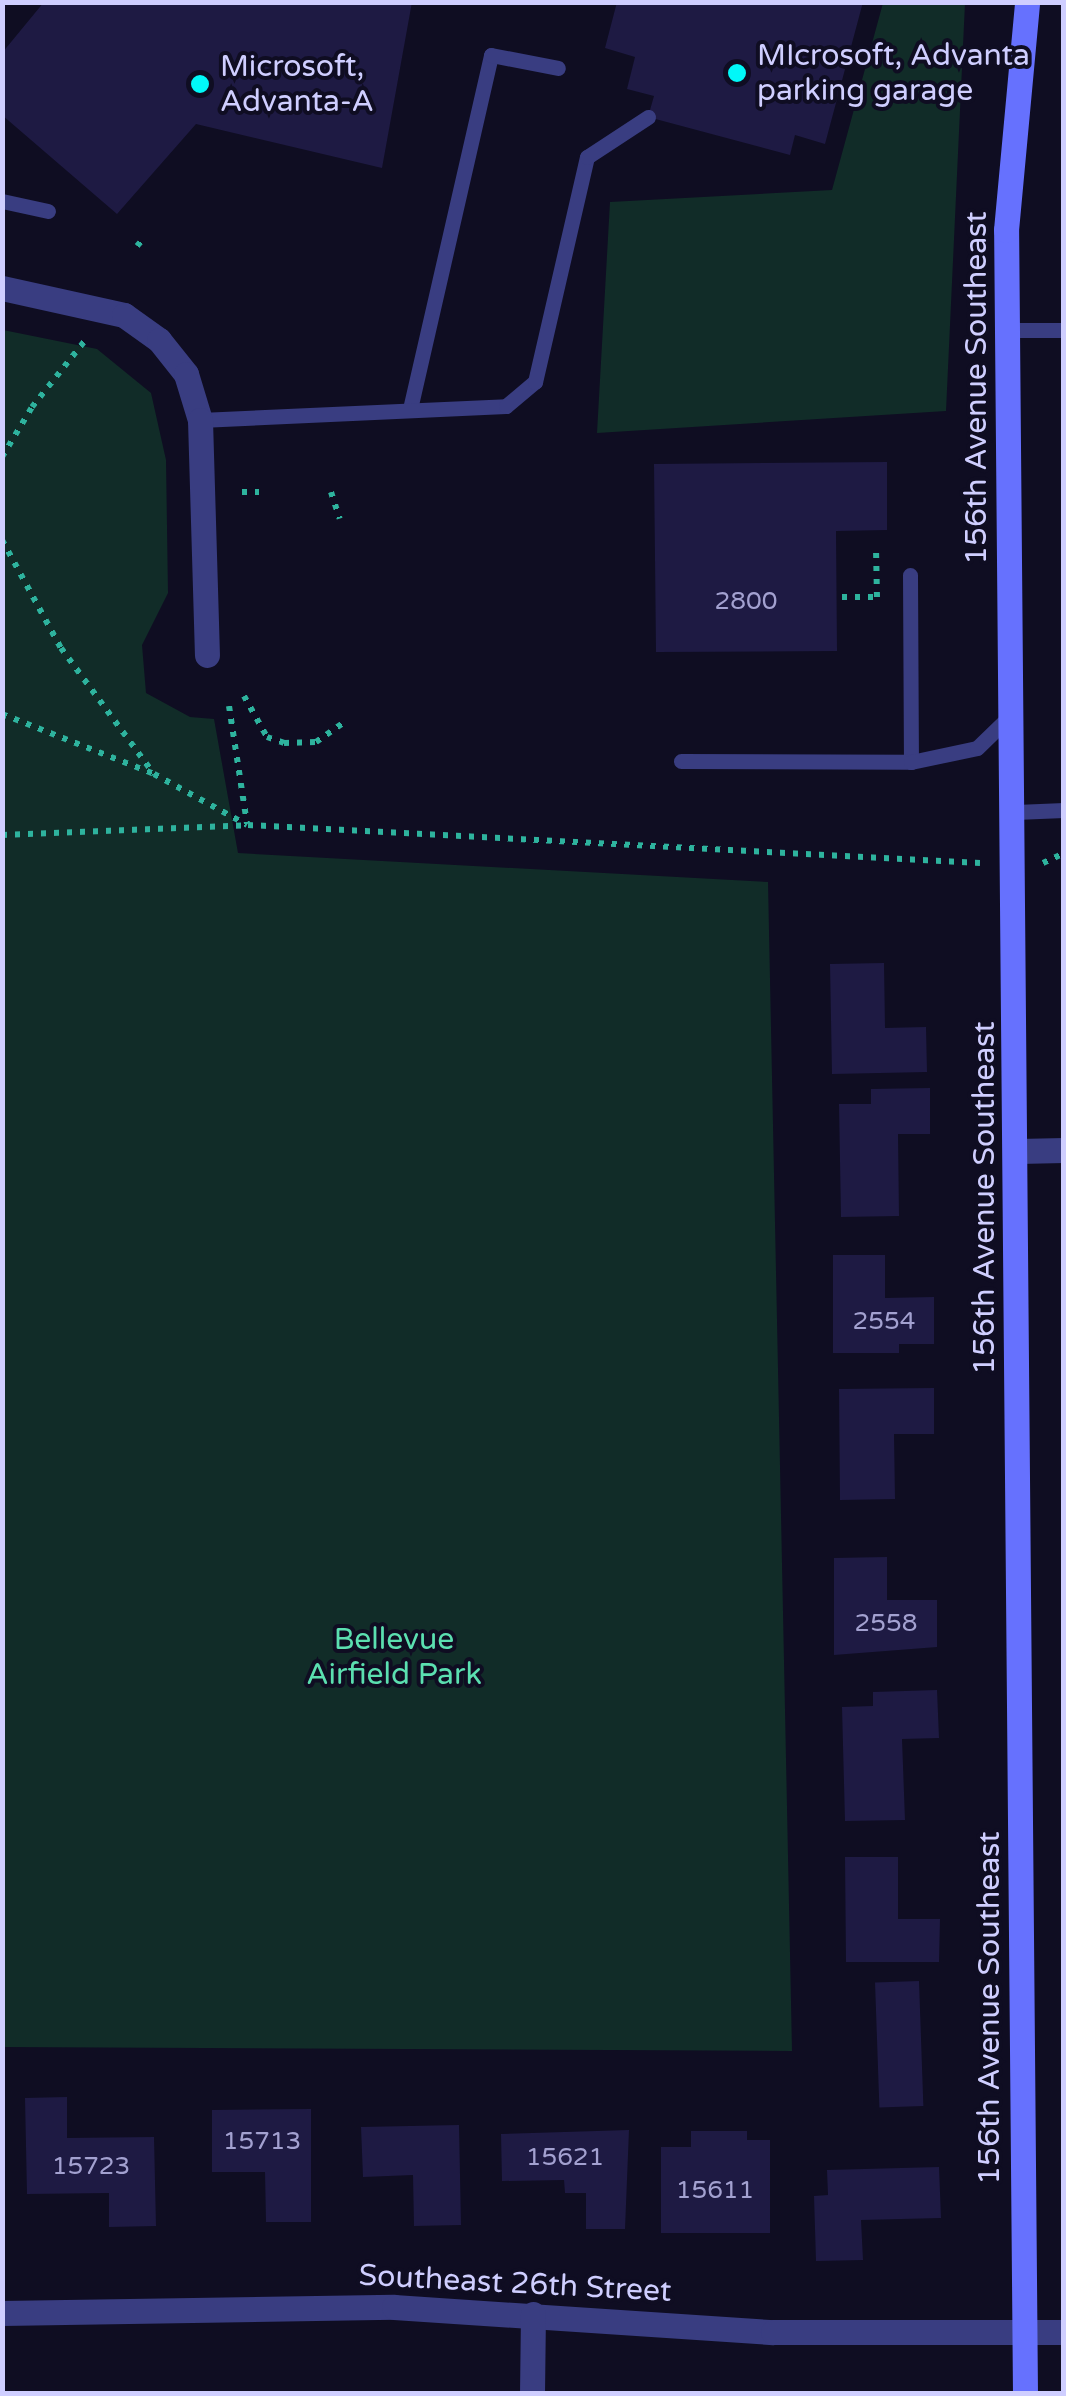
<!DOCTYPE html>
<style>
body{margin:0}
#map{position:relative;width:1066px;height:2396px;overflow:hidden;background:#0f0d22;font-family:"Varela Round",sans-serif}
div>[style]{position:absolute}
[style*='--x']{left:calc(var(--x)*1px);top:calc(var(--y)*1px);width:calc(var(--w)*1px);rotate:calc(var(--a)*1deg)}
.green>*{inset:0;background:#112c28}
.building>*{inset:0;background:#1e1a43;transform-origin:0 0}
.path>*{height:6px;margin-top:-3px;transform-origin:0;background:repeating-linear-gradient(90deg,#2eb39e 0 5px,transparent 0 13px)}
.lane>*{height:15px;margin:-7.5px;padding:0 7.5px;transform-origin:7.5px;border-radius:7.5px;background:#393d81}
.street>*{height:25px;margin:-12.5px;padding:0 12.5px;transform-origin:12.5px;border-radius:12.5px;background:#393d81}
.secondary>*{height:25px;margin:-12.5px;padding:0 12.5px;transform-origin:12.5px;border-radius:12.5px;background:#6671fe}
.dots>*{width:28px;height:28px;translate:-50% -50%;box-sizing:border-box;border:5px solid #0f0d22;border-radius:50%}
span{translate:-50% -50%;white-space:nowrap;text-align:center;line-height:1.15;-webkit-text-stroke:8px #0f0d22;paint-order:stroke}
.number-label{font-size:25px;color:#a3a1d0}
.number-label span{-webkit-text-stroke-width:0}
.poi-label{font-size:30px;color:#cfceff}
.left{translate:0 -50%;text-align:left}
.street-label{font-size:30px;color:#cfceff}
.park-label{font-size:30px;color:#5bdfb0}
.frame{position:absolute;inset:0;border:5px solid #cfceff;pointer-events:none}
</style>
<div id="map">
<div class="green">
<i style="clip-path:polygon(883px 3px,965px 3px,946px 411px,597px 433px,610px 202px,832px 190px)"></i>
<i style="clip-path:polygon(3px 330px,97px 349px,151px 393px,166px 460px,168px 593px,142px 645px,146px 693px,190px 717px,214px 719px,238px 853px,768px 882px,792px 2051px,3px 2047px)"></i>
</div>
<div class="building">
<i style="clip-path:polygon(44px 2px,412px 2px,382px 168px,196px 124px,117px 214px,2px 115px,2px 53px)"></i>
<i style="clip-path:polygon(617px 2px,863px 2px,825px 144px,795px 135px,790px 155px,648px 117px,654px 96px,627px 89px,635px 57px,605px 48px)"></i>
<i style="clip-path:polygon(887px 462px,887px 530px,836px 531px,837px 651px,656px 652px,654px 464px)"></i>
<i style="clip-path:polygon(884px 963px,885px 1028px,926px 1027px,927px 1072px,832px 1074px,830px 964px)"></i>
<i style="clip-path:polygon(930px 1088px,930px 1134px,898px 1134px,899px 1216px,841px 1217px,839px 1104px,871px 1104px,871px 1089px)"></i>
<i style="clip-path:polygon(833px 1255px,885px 1255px,885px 1298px,934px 1297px,934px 1344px,899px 1344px,899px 1353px,833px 1353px)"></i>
<i style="clip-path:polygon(934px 1388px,934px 1434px,894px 1434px,895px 1499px,840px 1500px,839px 1389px)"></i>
<i style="clip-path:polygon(887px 1557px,887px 1600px,937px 1600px,937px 1647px,834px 1655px,834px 1558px)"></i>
<i style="clip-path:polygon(937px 1690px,939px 1738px,902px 1739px,905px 1820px,845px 1821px,842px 1707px,873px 1706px,873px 1692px)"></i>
<i style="clip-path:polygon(845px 1857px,898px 1857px,898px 1919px,940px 1919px,939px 1962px,846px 1962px)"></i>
<i style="left:919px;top:1981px;width:125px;height:44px;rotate:88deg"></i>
<i style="clip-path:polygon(67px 2097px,67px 2138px,154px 2137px,156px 2226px,109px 2227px,109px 2193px,27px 2194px,25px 2098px)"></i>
<i style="clip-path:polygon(311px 2109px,311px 2222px,266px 2222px,265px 2172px,212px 2172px,212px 2110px)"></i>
<i style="clip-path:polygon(459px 2125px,461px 2225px,414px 2226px,413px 2175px,363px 2177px,361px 2127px)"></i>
<i style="clip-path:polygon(629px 2130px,625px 2229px,586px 2229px,586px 2193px,565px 2193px,564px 2180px,502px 2181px,501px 2134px)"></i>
<i style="clip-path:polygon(691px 2131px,747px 2131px,747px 2140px,770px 2140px,770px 2233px,661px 2233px,661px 2147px,691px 2147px)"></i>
<i style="clip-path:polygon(939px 2167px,941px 2218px,861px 2220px,863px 2260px,816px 2261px,814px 2196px,828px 2195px,827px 2170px)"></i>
</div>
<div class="path">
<i style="--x:137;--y:246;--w:12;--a:-48"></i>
<i style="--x:2;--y:457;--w:58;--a:-59"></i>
<i style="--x:32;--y:407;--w:88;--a:-51.4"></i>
<i style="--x:242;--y:492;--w:17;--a:0"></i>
<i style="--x:331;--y:492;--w:28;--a:72"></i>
<i style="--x:2;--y:540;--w:123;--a:61.4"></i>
<i style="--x:61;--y:648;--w:157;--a:53.6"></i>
<i style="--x:842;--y:597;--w:35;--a:0"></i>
<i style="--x:877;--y:597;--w:46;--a:-91.2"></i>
<i style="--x:244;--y:696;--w:47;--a:60.7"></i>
<i style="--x:267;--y:737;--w:18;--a:19"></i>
<i style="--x:284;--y:743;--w:32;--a:-2"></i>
<i style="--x:316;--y:742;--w:33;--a:-35"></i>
<i style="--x:229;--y:706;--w:119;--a:81.3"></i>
<i style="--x:2;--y:714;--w:163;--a:21.5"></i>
<i style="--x:154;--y:774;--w:106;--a:28.7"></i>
<i style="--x:2;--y:835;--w:246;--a:-2.3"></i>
<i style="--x:248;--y:825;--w:733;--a:2.97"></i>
<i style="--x:1043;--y:863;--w:23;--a:-25"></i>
</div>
<div class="lane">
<i style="--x:2;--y:201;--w:47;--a:12.3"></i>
<i style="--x:1007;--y:330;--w:57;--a:0"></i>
<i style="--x:410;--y:409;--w:363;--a:-77.1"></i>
<i style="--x:491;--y:55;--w:68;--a:11"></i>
<i style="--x:200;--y:420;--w:306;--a:-2.6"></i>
<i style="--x:506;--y:406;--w:38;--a:-40"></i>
<i style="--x:535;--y:382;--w:231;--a:-77"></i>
<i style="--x:587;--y:157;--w:73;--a:-33.3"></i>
<i style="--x:910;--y:575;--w:187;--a:89.7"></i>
<i style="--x:681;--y:761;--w:230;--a:0.2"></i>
<i style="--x:911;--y:762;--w:67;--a:-12"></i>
<i style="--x:977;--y:748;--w:46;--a:-44.1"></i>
<i style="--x:1015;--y:812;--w:49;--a:-2.3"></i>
</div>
<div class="street">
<i style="--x:2;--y:288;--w:125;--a:12.5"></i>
<i style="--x:124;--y:315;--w:43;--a:35.5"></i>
<i style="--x:159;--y:340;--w:43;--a:51.5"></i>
<i style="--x:186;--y:374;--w:48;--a:73.1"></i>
<i style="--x:200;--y:420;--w:235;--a:88.3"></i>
<i style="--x:1018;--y:1151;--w:46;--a:-1.2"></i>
<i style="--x:2;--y:2313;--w:392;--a:-0.9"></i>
<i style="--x:394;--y:2307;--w:380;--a:3.8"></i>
<i style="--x:773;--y:2332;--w:291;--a:0"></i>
<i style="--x:532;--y:2394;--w:80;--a:-89.3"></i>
</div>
<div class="secondary">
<i style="--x:1025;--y:2394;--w:2164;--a:-90.5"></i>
<i style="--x:1006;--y:230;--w:229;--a:-84.7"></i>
</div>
<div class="dots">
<i style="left:737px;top:73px;background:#01f8f8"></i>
<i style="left:200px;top:84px;background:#01f8f8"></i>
</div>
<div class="number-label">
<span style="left:746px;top:601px">2800</span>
<span style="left:884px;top:1321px">2554</span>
<span style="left:886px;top:1623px">2558</span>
<span style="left:262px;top:2141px">15713</span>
<span style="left:565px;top:2157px">15621</span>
<span style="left:91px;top:2166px">15723</span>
<span style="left:715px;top:2190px">15611</span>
</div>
<div class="poi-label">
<span class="left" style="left:757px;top:73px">MIcrosoft, Advanta<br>parking garage</span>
<span class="left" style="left:220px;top:84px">Microsoft,<br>Advanta-A</span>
</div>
<div class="street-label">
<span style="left:977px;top:388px;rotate:-90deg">156th Avenue Southeast</span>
<span style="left:985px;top:1198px;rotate:-90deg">156th Avenue Southeast</span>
<span style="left:990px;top:2008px;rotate:-90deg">156th Avenue Southeast</span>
<span style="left:515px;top:2284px;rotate:3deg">Southeast 26th Street</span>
</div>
<div class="park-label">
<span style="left:394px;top:1657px">Bellevue<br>Airfield Park</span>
</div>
<div class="frame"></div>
</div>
